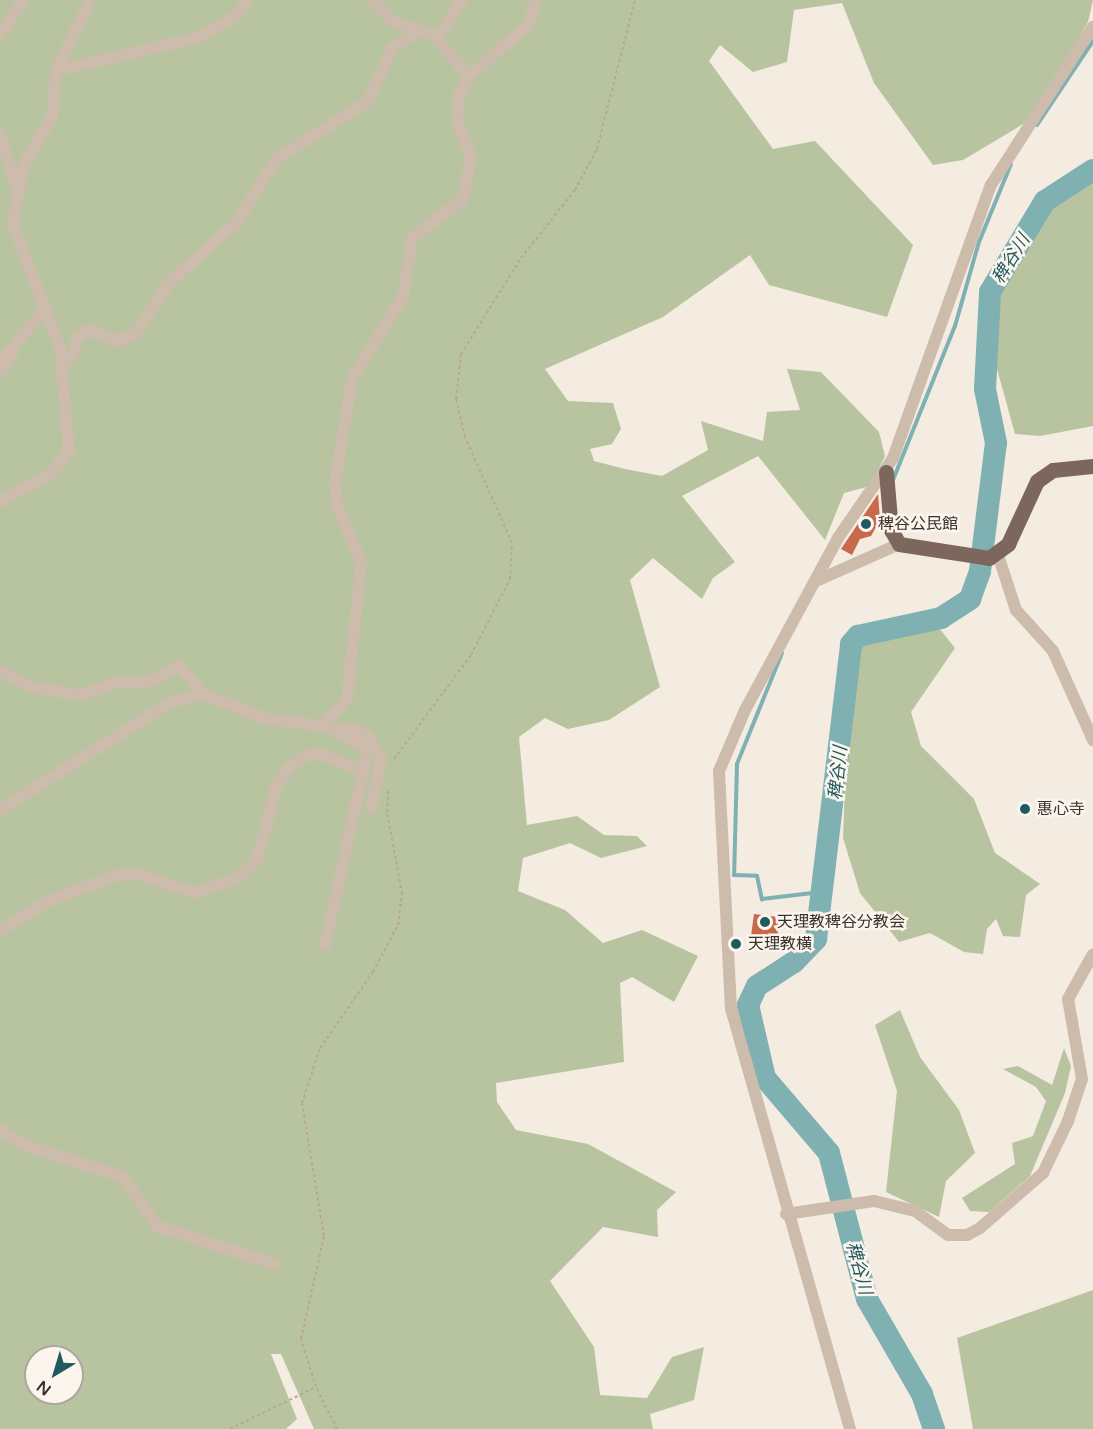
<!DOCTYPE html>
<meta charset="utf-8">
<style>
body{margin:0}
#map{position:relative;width:1093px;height:1429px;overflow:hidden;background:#f4ebe1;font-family:"Varela Round","Noto Sans JP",sans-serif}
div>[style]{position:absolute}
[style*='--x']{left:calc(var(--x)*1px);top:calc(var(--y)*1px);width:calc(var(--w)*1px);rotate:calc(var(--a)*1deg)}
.green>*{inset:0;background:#b8c4a0}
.stream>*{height:4px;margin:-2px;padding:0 2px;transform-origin:2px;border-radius:2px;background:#7fb0b2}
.river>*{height:22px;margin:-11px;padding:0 11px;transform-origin:11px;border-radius:11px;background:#7fb0b2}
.building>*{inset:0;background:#c8694b}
.path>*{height:2px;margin-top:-1px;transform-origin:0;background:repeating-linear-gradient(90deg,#b9a596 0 3px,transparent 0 6px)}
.minor>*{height:12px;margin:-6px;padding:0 6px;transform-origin:6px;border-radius:6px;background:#cdbbac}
.major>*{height:15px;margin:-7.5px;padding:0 7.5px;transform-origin:7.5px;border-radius:7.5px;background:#7d675c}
.dots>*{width:16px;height:16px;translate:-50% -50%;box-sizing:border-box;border:3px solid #fbf5ee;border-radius:50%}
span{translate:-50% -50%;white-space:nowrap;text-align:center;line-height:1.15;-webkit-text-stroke:5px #fbf5ee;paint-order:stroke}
.poi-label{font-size:16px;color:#3b302b}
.left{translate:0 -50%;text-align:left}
.water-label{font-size:18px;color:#1f5a5e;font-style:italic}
.north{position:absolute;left:24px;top:1345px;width:60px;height:60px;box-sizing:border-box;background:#fbf5ee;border:2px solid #aea6a0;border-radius:50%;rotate:218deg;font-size:16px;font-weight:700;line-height:24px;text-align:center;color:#3b302b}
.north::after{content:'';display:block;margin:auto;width:21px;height:27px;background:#1f5a5e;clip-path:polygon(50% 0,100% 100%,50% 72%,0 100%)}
</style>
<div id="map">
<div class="green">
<i style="clip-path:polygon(evenodd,0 0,1093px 0,1088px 22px,1035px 117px,963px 160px,933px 165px,874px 83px,842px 3px,794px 10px,787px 62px,753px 72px,720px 45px,709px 61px,773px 149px,815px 141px,913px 245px,887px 317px,769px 285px,750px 255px,663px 317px,545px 369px,568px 401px,613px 403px,621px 429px,612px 444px,590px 449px,594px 461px,625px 469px,662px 476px,708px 450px,701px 421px,763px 441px,767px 412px,800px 410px,787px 369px,821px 372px,879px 432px,885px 456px,870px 486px,844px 493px,825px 540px,758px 456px,682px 496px,735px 562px,713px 578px,702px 599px,653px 558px,630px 580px,660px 687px,609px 720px,568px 729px,545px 718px,519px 737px,527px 825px,577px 816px,604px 835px,637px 836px,647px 846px,601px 858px,570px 843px,523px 858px,518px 891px,565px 910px,603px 943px,642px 930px,698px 956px,674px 1002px,632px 977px,620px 983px,624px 1062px,496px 1083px,497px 1102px,516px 1130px,588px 1144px,676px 1192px,657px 1210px,658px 1237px,603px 1227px,550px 1281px,594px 1347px,600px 1395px,647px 1398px,672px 1357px,704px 1347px,694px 1400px,650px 1414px,653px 1429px,314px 1429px,281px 1354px,271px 1354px,297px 1419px,286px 1429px,0 1429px,0 0,36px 1357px,72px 1357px,72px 1393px,36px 1393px,36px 1357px)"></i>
<i style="clip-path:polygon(1093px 176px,1093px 426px,1040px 436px,1015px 434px,994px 358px,998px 292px,1049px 204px)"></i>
<i style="clip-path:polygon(939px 628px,955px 648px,911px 712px,921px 746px,974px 799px,995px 853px,1040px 884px,1026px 895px,1020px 937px,1003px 936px,996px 919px,987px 929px,983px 954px,964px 952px,930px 933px,899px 942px,860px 893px,843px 838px,850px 653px,884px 633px)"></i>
<i style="clip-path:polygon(900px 1010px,920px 1057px,959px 1110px,975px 1153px,946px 1181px,939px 1217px,886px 1192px,897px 1091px,875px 1025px)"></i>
<i style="clip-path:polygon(1064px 1048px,1071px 1066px,1065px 1093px,1030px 1176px,989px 1212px,970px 1211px,962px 1198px,1015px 1164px,1012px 1143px,1033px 1136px,1046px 1101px,1036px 1087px,1003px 1069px,1018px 1066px,1052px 1085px)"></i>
<i style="clip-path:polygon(1093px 1290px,1093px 1429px,973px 1429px,957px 1338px)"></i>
</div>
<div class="stream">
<i style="--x:1037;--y:125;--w:101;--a:-56.3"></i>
<i style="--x:893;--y:480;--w:166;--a:-68.1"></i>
<i style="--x:955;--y:326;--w:87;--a:-74.1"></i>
<i style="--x:979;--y:242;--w:84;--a:-67.7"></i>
<i style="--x:782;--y:653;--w:120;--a:112.1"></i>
<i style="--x:737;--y:764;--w:111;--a:91.5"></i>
<i style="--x:734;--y:875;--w:23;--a:2"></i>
<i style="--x:757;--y:876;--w:24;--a:78"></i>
<i style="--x:762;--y:899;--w:59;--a:-6.8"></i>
</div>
<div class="river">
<i style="--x:934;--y:1429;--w:37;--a:-109"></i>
<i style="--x:922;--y:1394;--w:110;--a:-120.1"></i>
<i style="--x:867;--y:1299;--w:151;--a:-104.6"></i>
<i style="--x:829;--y:1153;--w:99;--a:-130.5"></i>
<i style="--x:765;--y:1078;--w:75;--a:-103.1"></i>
<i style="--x:748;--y:1005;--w:21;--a:-65"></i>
<i style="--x:757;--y:986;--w:44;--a:-33"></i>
<i style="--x:794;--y:962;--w:32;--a:-46"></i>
<i style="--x:816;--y:939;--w:297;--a:-83.2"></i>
<i style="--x:851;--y:644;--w:11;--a:-49"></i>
<i style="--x:858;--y:636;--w:85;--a:-12.2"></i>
<i style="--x:941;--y:618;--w:35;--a:-33"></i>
<i style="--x:970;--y:599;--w:30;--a:-70"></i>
<i style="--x:980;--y:571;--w:129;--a:-82.9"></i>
<i style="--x:996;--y:443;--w:55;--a:-101.5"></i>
<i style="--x:985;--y:389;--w:97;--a:-87"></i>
<i style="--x:990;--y:292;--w:106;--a:-58.9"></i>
<i style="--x:1045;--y:201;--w:57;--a:-32.9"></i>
</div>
<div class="building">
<i style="clip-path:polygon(878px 494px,880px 520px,871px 536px,860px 539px,852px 555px,841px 549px)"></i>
<i style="clip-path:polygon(754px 914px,778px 917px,778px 938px,751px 936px)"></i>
</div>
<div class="path">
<i style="--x:394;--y:759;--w:129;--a:-53.5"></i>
<i style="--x:471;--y:655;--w:85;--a:-62.8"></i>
<i style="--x:510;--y:579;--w:36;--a:-87"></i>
<i style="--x:512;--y:543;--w:116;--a:-113.9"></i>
<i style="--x:465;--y:437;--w:39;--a:-103"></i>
<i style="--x:456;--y:399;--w:45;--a:-83.7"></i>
<i style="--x:461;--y:354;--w:113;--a:-58"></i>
<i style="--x:521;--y:258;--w:87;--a:-51.5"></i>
<i style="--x:575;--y:190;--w:47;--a:-61.8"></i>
<i style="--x:597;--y:149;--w:154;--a:-75.7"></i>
<i style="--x:230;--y:1429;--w:96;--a:-26"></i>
<i style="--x:337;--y:1429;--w:47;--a:-116.6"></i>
<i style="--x:316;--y:1387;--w:50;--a:-107.4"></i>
<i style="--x:301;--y:1339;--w:106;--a:-77.4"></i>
<i style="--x:324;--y:1236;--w:135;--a:-99.4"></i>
<i style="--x:302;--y:1103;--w:58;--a:-71.9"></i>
<i style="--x:320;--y:1048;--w:93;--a:-55.1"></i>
<i style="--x:373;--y:972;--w:53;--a:-62"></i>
<i style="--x:398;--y:925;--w:31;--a:-83"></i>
<i style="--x:402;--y:894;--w:83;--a:-100.4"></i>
<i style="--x:387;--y:812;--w:21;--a:-87"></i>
</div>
<div class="minor">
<i style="--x:373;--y:0;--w:28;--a:48"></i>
<i style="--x:392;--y:21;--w:43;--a:18.9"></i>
<i style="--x:433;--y:35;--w:55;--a:48.7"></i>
<i style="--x:0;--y:34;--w:42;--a:-54.8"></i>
<i style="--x:437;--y:38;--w:45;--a:-56.7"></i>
<i style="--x:56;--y:71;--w:148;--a:-13.3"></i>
<i style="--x:200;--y:37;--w:45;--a:-30.5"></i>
<i style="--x:239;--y:14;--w:16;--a:-60"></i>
<i style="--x:0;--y:134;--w:59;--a:73.1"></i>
<i style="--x:0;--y:361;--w:70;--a:-49"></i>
<i style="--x:61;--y:362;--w:12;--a:-24"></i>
<i style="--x:72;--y:357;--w:21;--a:-76"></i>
<i style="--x:77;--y:337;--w:13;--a:-32"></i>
<i style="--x:88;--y:330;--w:33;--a:20"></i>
<i style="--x:119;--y:341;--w:17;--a:-24"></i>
<i style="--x:135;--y:334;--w:61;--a:-56.3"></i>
<i style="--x:169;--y:283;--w:93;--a:-41.9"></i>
<i style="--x:238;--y:221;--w:71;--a:-58.8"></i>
<i style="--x:275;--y:160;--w:110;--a:-32.4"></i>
<i style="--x:368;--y:101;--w:58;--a:-65.6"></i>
<i style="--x:392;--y:48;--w:32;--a:-32"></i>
<i style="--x:0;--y:372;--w:20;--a:-53"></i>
<i style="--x:0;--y:502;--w:57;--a:-29.2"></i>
<i style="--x:50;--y:474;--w:29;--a:-49"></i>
<i style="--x:69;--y:452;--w:104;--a:-94.9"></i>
<i style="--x:60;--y:348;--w:132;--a:-110.9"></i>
<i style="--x:13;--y:225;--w:60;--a:-80.4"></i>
<i style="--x:23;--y:166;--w:57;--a:-59.4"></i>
<i style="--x:52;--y:117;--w:46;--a:-85"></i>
<i style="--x:56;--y:71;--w:79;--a:-64.4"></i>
<i style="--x:998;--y:555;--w:58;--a:71.9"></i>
<i style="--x:1016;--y:610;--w:55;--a:47.9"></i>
<i style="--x:1053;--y:651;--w:98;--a:65.8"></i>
<i style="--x:816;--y:581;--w:91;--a:-24"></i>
<i style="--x:0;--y:671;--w:35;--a:27"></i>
<i style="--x:31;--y:687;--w:50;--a:9.3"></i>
<i style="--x:80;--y:695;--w:36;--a:-19"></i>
<i style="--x:114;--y:683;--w:39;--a:-3"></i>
<i style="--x:153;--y:681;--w:29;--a:-31"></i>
<i style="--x:178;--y:666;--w:38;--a:48"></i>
<i style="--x:321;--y:726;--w:37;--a:-46"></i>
<i style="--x:347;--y:699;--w:108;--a:-84.1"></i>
<i style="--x:358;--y:592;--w:31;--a:-84"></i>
<i style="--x:361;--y:561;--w:60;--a:-113.6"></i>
<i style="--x:337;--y:506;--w:22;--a:-95"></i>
<i style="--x:335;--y:484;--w:107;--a:-80.9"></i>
<i style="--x:352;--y:378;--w:96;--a:-57.8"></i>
<i style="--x:403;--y:297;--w:60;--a:-81.3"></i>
<i style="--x:412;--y:238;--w:64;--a:-37.4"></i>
<i style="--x:463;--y:199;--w:43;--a:-79.2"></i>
<i style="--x:471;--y:157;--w:39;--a:-111"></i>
<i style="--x:457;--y:121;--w:28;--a:-84"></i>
<i style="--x:460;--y:93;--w:19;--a:-62"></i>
<i style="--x:469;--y:76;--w:78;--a:-40.8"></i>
<i style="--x:528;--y:25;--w:26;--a:-72"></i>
<i style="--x:0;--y:810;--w:202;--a:-32.3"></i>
<i style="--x:171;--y:702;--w:33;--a:-14"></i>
<i style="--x:203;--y:694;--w:69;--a:21.3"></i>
<i style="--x:267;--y:719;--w:93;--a:7.4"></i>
<i style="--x:359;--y:731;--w:12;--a:35"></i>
<i style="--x:369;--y:738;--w:24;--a:60"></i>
<i style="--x:381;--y:759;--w:51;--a:101.3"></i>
<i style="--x:0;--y:931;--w:54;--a:-32.2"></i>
<i style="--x:46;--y:902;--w:74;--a:-20.6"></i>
<i style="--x:115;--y:876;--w:23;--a:-5"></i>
<i style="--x:138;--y:874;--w:59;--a:18.7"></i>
<i style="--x:194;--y:893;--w:46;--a:-18.8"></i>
<i style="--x:238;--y:878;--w:26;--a:-43"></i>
<i style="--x:257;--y:860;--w:78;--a:-75.1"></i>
<i style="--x:277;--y:785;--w:21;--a:-55"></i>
<i style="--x:289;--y:768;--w:20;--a:-37"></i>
<i style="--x:305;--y:756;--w:15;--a:-8"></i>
<i style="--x:320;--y:754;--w:47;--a:21.1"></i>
<i style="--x:325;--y:945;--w:200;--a:-77.6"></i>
<i style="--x:368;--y:750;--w:44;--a:-149.9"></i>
<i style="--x:0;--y:1129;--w:29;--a:34"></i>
<i style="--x:24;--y:1145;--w:104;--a:17.9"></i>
<i style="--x:123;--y:1177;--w:60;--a:55.2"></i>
<i style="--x:157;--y:1226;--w:124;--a:17.9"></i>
<i style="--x:786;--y:1214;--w:89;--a:-8.4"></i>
<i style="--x:874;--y:1201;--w:42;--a:13.7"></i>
<i style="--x:915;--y:1211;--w:41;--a:36"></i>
<i style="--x:948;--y:1235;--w:19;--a:0"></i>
<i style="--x:967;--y:1235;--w:15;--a:-28"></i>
<i style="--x:980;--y:1228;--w:84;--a:-41.1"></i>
<i style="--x:1043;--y:1173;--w:58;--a:-64.3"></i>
<i style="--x:1068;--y:1121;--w:44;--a:-71.6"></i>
<i style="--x:1082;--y:1079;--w:81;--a:-99.9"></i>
<i style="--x:1068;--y:999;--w:51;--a:-60.9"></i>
<i style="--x:850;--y:1429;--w:437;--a:-105.8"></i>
<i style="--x:731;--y:1009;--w:238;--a:-92.9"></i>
<i style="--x:719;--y:771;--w:66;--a:-66.9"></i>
<i style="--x:745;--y:710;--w:196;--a:-61.6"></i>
<i style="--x:838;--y:538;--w:97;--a:-55.5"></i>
<i style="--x:893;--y:458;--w:290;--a:-70.3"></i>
<i style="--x:991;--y:185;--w:188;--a:-57.2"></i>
</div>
<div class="major">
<i style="--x:886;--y:472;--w:58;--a:85.1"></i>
<i style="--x:891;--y:530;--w:16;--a:60"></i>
<i style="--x:899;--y:544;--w:91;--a:8.8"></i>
<i style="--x:989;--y:558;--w:24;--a:-36"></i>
<i style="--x:1008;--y:544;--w:69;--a:-65.3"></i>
<i style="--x:1037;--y:481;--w:19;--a:-35"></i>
<i style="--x:1053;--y:470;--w:40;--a:-5.7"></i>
</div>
<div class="dots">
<i style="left:866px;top:524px;background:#1f5a5e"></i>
<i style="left:1025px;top:809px;background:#1f5a5e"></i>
<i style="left:765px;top:922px;background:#1f5a5e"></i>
<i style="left:736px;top:944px;background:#1f5a5e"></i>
</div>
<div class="poi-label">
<span class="left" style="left:878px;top:524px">稗谷公民館</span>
<span class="left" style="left:1037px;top:809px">惠心寺</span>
<span class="left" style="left:777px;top:922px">天理教稗谷分教会</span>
<span class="left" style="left:748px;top:944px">天理教横</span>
</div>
<div class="water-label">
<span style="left:1011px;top:259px;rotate:-58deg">稗谷川</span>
<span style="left:838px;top:773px;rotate:-84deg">稗谷川</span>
<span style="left:859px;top:1268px;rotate:75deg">稗谷川</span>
</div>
<div class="north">N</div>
</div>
